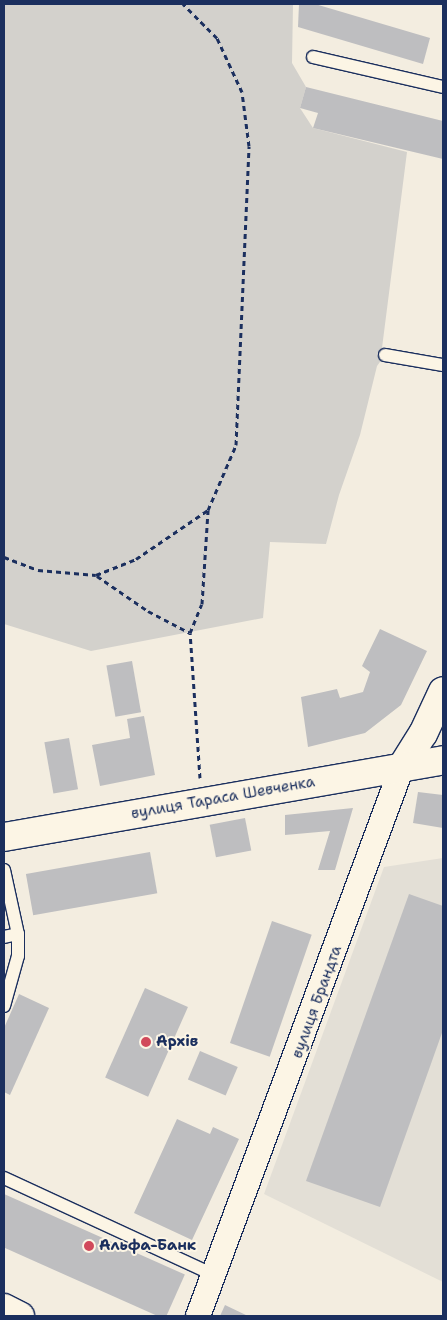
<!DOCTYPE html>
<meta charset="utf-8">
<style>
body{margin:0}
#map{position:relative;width:447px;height:1320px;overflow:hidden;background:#f3ede0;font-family:"Shantell Sans",sans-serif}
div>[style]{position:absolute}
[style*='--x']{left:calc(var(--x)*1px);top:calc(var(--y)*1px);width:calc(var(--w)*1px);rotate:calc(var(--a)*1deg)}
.built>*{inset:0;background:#e3dfd6}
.green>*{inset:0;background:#d3d1cc}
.building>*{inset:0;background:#bebec0;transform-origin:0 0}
.path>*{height:3px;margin-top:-1.5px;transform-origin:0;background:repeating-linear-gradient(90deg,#1b2f5e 0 5px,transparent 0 9px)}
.roads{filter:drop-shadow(1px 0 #1b2f5e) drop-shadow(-1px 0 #1b2f5e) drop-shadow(0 1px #1b2f5e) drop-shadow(0 -1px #1b2f5e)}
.lane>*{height:12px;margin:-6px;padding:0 6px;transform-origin:6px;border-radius:6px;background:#fcf5e5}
.street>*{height:24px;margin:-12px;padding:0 12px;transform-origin:12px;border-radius:12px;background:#fcf5e5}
.secondary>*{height:28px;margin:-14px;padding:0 14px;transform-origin:14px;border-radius:14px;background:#fcf5e5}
.dots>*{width:14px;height:14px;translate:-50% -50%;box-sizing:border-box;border:2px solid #fcf5e5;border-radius:50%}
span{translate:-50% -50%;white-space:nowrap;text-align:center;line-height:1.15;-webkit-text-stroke:4px #fcf5e5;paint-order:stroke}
.street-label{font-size:15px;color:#1b2f5e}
.poi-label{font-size:15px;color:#1b2f5e;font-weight:700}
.left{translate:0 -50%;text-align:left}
.frame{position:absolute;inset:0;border:5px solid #1b2f5e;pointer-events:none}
</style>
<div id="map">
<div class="built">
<i style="clip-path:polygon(443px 858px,443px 1282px,264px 1194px,384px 867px)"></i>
</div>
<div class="green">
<i style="clip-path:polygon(4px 4px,293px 4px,292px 63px,306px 87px,300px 108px,313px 128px,407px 152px,382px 348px,385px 355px,377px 366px,360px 435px,339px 495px,326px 544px,270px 542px,263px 618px,91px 651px,4px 624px)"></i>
</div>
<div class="building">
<i style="clip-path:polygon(299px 4px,315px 4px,430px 38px,423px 64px,298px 27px)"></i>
<i style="clip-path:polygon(306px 87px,443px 121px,443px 159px,313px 128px,318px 113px,300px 108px)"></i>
<i style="clip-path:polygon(380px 629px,427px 651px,401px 705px,365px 733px,308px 747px,301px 697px,337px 689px,340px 698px,363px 692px,370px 672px,362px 666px)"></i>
<i style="left:132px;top:661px;width:52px;height:26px;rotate:80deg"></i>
<i style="clip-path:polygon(144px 716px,155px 775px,100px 786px,92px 745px,130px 738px,127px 719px)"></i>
<i style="left:69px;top:738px;width:52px;height:25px;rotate:80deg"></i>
<i style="clip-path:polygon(418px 792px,443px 795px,443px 828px,413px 823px)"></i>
<i style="clip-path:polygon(353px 808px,335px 870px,318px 870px,330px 831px,285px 835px,285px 815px)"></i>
<i style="left:245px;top:818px;width:33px;height:36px;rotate:79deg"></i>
<i style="left:150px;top:852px;width:42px;height:126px;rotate:80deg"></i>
<i style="clip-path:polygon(409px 894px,443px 906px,443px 1030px,380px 1207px,306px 1181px)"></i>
<i style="left:272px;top:921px;width:42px;height:129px;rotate:19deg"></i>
<i style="left:145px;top:988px;width:47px;height:98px;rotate:24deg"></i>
<i style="clip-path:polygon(19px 994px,49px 1008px,10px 1095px,4px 1092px,4px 1028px)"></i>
<i style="left:200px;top:1051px;width:41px;height:31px;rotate:23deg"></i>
<i style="clip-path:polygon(177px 1119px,210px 1134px,213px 1127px,239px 1139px,192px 1240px,134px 1213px)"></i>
<i style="left:4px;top:1194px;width:198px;height:49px;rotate:24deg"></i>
<i style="clip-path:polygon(225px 1305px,248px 1316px,220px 1316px)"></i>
</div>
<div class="path">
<i style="--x:4;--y:557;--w:36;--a:21"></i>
<i style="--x:38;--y:570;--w:58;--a:4.9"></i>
<i style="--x:96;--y:575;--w:43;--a:-21.8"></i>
<i style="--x:136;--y:559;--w:87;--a:-34.2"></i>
<i style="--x:208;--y:510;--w:71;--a:-66.7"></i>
<i style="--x:236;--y:445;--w:299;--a:-87.5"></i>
<i style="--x:249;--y:146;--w:54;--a:-97.4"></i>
<i style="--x:242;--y:92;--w:60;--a:-114.8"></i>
<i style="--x:217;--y:38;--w:48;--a:-135"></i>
<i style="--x:97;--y:576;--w:62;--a:34.5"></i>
<i style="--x:148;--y:611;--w:47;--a:27.6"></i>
<i style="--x:200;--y:778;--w:145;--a:-93.9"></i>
<i style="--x:190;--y:633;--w:31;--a:-68"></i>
<i style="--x:202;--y:604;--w:94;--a:-86.3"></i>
</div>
<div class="roads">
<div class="lane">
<i style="--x:313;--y:57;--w:133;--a:13"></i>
<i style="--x:385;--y:355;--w:59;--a:9.8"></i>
<i style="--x:4;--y:870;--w:66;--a:77.7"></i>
<i style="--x:18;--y:934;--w:14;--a:168"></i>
<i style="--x:4;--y:1006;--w:52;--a:-74.4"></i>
<i style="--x:18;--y:956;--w:22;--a:-90"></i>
<i style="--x:4;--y:1178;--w:231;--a:24.8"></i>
</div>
<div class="street">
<i style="--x:198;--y:1316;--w:586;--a:-69.62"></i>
</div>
<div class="secondary">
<i style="--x:402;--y:767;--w:39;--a:-58"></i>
<i style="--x:423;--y:734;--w:47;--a:-65.1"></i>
<i style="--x:4;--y:837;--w:446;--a:-9.9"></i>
<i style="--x:4;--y:1308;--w:18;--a:27"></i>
</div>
</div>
<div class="dots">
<i style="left:146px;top:1042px;background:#d1495b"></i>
<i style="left:89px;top:1246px;background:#d1495b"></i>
</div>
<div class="street-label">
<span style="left:223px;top:798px;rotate:-10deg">вулиця Тараса Шевченка</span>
<span style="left:317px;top:1002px;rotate:-70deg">вулиця Брандта</span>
</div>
<div class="poi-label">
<span class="left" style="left:156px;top:1042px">Архів</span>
<span class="left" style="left:99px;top:1246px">Альфа-Банк</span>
</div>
<div class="frame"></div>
</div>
